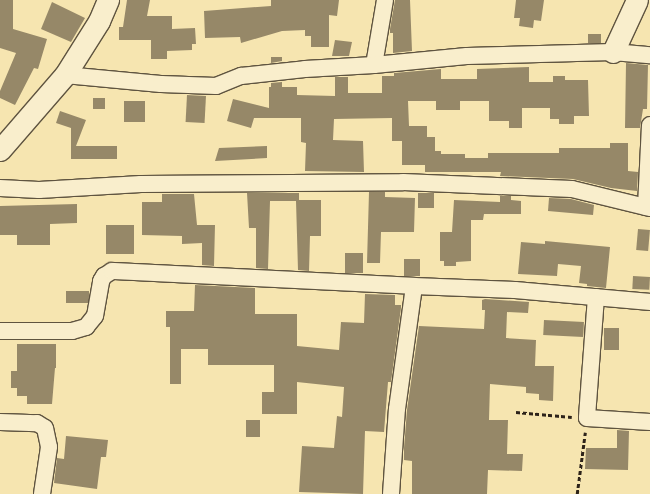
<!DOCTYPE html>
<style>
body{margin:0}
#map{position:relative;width:650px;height:494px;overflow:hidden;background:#f6e5b0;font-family:Cardo,serif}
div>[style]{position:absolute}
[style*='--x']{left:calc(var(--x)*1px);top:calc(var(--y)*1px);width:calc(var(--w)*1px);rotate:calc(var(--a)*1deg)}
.building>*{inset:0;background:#968868;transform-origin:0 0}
.path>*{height:2.5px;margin-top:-1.25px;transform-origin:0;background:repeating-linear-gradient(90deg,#2d231a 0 4px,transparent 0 6.5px)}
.roads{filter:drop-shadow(1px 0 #5f5440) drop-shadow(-1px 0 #5f5440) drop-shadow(0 1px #5f5440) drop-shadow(0 -1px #5f5440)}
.minor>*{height:16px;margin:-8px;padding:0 8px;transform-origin:8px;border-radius:8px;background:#f9eecc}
.tertiary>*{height:21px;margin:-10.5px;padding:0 10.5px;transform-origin:10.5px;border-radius:10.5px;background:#f9eecc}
span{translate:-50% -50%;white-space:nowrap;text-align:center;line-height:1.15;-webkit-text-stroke:4px #f9eecc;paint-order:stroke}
</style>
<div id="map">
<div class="building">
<i style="clip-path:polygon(0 0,13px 0,13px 29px,47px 39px,38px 69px,34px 68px,15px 105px,0 98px,0 91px,16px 53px,0 48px)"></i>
<i style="clip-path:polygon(127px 0,150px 0,147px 16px,172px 16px,172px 29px,195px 28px,196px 44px,192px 44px,192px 50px,167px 51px,167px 59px,151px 59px,151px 40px,119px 40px,119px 27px,123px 27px)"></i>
<i style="clip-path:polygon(271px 0,339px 0,337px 16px,329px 15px,329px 47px,311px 47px,311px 36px,305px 36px,305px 30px,282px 31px,241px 43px,240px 37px,205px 38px,204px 11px,271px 6px)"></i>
<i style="clip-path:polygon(395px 0,410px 0,412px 51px,393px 53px,393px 33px,390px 33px,390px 29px)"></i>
<i style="clip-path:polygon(516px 0,544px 0,541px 21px,534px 20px,533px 28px,519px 26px,520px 18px,514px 18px)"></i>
<i style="clip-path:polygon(52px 2px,85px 18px,71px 42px,41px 29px)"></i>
<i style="left:588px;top:34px;width:13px;height:9px"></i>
<i style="clip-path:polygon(335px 40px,352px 42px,349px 56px,332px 56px)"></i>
<i style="clip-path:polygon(271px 57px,282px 57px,282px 61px,271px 63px)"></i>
<i style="clip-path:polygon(626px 63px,648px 65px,647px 109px,643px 109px,640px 128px,625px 128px)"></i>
<i style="clip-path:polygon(529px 67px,529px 82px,553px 82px,553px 76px,565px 76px,565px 80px,588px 80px,589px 116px,574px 116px,574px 124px,559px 124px,559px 119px,550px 119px,550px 108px,522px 108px,522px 128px,509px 128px,509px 121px,489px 121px,489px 101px,460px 101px,460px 110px,436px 110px,436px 101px,408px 101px,409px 126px,427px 126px,427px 137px,435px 137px,435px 151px,441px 151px,441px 154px,465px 154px,465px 158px,488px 158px,488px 153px,559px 153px,559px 148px,610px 148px,610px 143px,628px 143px,628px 171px,638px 172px,637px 191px,611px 188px,573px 179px,500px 176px,501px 172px,425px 172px,425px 165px,402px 165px,402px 141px,392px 141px,392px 118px,334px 119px,333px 140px,363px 141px,364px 172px,305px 171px,306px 143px,301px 142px,301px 118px,254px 118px,251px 128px,227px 121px,233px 99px,269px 108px,269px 87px,271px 87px,271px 83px,282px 82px,282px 87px,297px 87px,297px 95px,335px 96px,335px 77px,348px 77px,348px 93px,382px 93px,382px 76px,394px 76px,394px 73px,441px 69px,441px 79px,477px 79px,477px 69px)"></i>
<i style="left:187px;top:95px;width:19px;height:27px;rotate:3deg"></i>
<i style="left:93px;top:98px;width:12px;height:11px"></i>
<i style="left:124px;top:101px;width:21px;height:21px"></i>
<i style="clip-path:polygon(60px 111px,86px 120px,76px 146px,117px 146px,117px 159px,71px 159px,71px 128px,56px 123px)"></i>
<i style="clip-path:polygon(267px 146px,267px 158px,215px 161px,219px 148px)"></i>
<i style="clip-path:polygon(369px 192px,385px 192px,385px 197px,415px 198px,414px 232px,381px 232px,380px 263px,367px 263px)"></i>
<i style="clip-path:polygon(247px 193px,299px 193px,299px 200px,321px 200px,321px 236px,310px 236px,309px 271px,298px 270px,296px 201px,270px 201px,268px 269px,256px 268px,256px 228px,249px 228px)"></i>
<i style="left:418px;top:193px;width:16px;height:15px"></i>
<i style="clip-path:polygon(162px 194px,194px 194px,197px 225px,215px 225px,214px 266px,202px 265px,202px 243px,182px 244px,182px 236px,142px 235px,142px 202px,162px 202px)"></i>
<i style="clip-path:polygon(500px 196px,511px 196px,511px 200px,521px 201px,521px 214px,484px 214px,483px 220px,471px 220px,471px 261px,456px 262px,456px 266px,444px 266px,444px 261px,440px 261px,440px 232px,452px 232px,454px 200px,500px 202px)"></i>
<i style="clip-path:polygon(549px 198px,571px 199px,594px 205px,593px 215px,548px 211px)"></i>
<i style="clip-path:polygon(77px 204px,77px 223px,50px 224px,50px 245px,17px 245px,17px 235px,0 235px,0 206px)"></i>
<i style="left:106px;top:225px;width:28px;height:29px"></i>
<i style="left:638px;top:229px;width:12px;height:21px;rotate:5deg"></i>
<i style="clip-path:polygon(545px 241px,610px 247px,606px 288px,587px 286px,587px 284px,579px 283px,581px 266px,558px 264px,557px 276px,518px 274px,521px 242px,545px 244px)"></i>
<i style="left:345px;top:253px;width:18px;height:20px"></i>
<i style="left:404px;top:259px;width:16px;height:17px"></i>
<i style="left:633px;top:276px;width:17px;height:13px;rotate:3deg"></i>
<i style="clip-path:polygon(195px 285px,255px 288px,255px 314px,297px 314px,297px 346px,339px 350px,341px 322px,364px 323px,365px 294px,395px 295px,395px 305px,401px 305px,401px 308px,391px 382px,388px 382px,384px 432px,365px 431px,363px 494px,299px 492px,302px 446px,334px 448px,337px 416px,342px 417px,344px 387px,297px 382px,297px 414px,262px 414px,262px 392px,274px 392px,274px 365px,208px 365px,208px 349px,181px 349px,181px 384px,170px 384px,170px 327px,166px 327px,166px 311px,194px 311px)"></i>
<i style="left:66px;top:291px;width:23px;height:12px"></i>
<i style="clip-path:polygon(485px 299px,529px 302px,528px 313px,507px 312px,506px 338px,536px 340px,535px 366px,554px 366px,553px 401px,539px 400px,539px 394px,526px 393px,526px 387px,490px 384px,489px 420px,508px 420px,507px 454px,523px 454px,522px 471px,488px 470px,487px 494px,412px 494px,412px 461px,404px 460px,404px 448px,407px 410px,419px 326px,484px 329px,485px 310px,482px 310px,482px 300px)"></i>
<i style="left:544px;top:320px;width:40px;height:15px;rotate:3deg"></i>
<i style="left:604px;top:328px;width:15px;height:22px"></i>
<i style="clip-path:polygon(17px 344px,56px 344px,56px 368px,55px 368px,52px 404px,27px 404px,27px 396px,17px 396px,17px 388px,11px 388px,11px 371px,17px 371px)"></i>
<i style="left:246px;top:420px;width:14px;height:17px"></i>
<i style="clip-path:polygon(617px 430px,629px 431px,628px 470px,585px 469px,586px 448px,617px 448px)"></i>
<i style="clip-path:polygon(66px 436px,108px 440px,106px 457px,101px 457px,97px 489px,54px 483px,57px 458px,64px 459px)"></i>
</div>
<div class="path">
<i style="--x:516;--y:412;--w:56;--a:5.1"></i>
<i style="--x:577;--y:494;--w:62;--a:-82.5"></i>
</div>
<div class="roads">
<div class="minor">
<i style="--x:385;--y:0;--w:66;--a:99.6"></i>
<i style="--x:374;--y:65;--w:93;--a:-5.5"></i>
<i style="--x:467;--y:56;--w:146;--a:-1.6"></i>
<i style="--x:613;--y:52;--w:37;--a:5"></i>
<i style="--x:65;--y:75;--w:96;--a:5.4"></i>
<i style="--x:161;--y:84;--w:55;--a:2.1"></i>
<i style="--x:216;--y:86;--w:27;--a:-22"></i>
<i style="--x:241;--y:76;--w:64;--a:-6.2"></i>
<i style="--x:305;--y:69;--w:69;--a:-3.3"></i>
<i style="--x:0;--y:188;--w:39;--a:3"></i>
<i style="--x:39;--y:190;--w:102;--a:-3.4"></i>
<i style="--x:141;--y:184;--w:262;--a:-0.4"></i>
<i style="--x:403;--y:182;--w:169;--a:2.4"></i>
<i style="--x:572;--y:189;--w:80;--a:13.7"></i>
<i style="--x:646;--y:207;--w:82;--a:-87.2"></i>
<i style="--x:596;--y:297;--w:121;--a:94.3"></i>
<i style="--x:587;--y:418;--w:63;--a:3.6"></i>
<i style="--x:0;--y:331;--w:72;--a:0"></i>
<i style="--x:72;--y:331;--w:15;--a:-16"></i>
<i style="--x:86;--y:327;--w:14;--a:-51"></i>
<i style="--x:95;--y:316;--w:36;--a:-80"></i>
<i style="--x:101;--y:281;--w:6;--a:-59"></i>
<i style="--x:104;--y:276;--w:9;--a:-32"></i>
<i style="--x:112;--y:271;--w:302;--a:2.8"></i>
<i style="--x:0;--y:422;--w:37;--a:2"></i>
<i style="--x:37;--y:423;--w:9;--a:32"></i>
<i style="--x:45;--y:428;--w:19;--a:78"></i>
<i style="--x:49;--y:447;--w:48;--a:98.5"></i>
<i style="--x:391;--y:494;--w:85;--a:-86"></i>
<i style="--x:397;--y:409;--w:124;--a:-82.1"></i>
<i style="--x:414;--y:286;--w:101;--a:2.3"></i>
<i style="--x:515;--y:290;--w:136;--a:5.1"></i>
</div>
<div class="tertiary">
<i style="--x:613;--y:52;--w:57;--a:-65.2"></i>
<i style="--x:0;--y:150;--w:99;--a:-49.1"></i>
<i style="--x:65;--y:75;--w:64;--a:-57.8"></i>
<i style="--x:99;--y:21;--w:23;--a:-67"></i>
</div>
</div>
</div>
